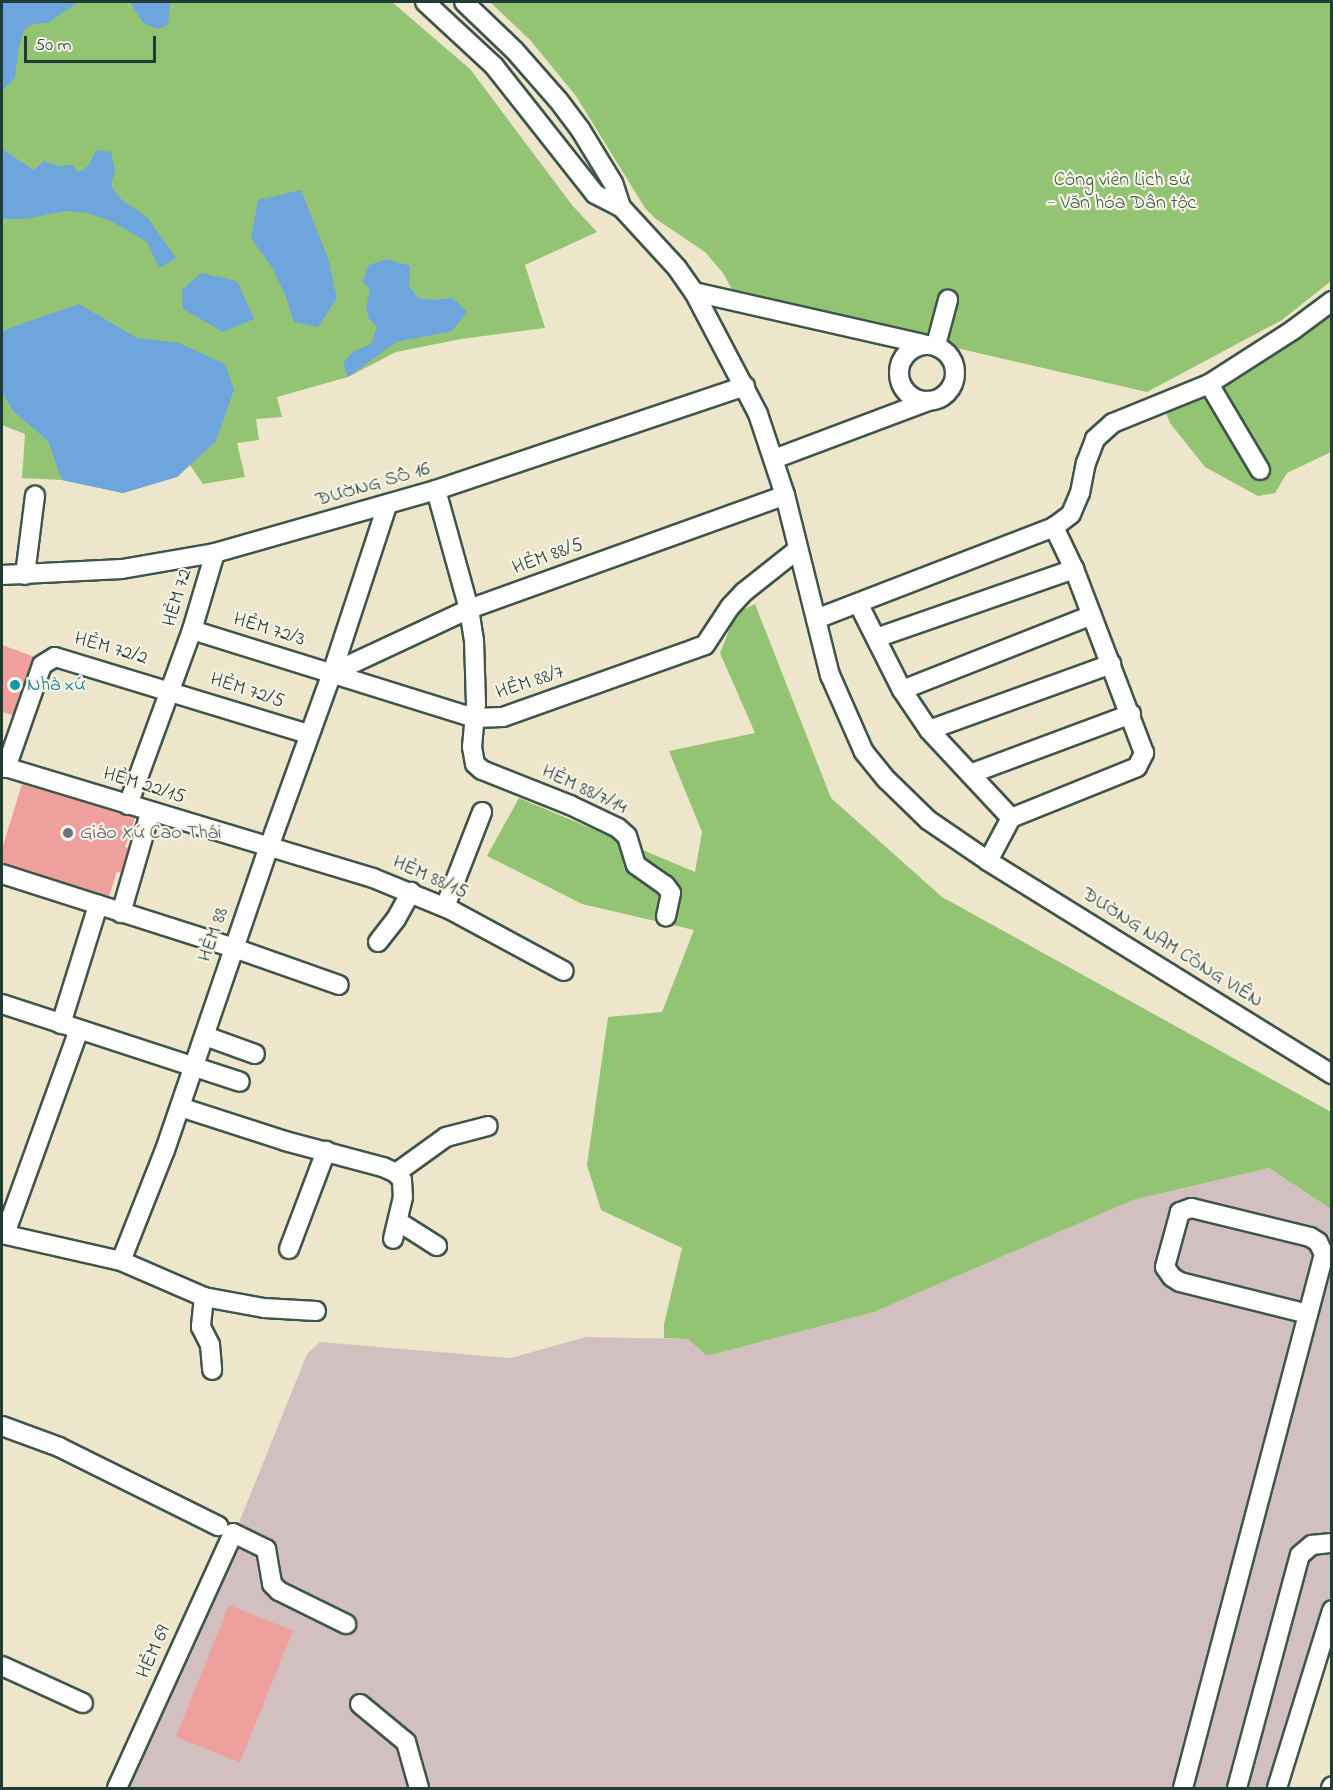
<!DOCTYPE html>
<meta charset="utf-8">
<style>
body{margin:0}
#map{position:relative;width:1333px;height:1790px;overflow:hidden;background:#eee6ca;font-family:"Indie Flower",sans-serif}
div>[style]{position:absolute}
[style*='--x']{left:calc(var(--x)*1px);top:calc(var(--y)*1px);width:calc(var(--w)*1px);rotate:calc(var(--a)*1deg)}
.industrial>*{inset:0;background:#d2bfbf}
.green>*{inset:0;background:#93c474}
.water>*{inset:0;background:#6ea5dc}
.building>*{inset:0;background:#f0a09c;transform-origin:0 0}
.roads{filter:drop-shadow(2px 0 #3e564a) drop-shadow(-2px 0 #3e564a) drop-shadow(0 2px #3e564a) drop-shadow(0 -2px #3e564a)}
.minor>*{height:18px;margin:-9px;padding:0 9px;transform-origin:9px;border-radius:9px;background:#fff}
.minor>.ring{margin:-9px;padding:0;box-sizing:content-box;background:none;border:18px solid #fff;border-radius:50%}
.dots>*{width:16px;height:16px;translate:-50% -50%;box-sizing:border-box;border:3px solid #f7f3e8;border-radius:50%}
span{translate:-50% -50%;white-space:nowrap;text-align:center;line-height:1.15;-webkit-text-stroke:4.5px #f7f3e8;paint-order:stroke}
.park-label{font-size:20px;color:#3c5f44}
.street-label{font-size:20px;color:#1f3d34}
.culture-label{font-size:20px;color:#0d838f}
.left{translate:0 -50%;text-align:left}
.worship-label{font-size:20px;color:#5b616d}
.frame{position:absolute;inset:0;border:3px solid #1f3d34;pointer-events:none}
.scale{position:absolute;left:24px;top:36px;width:132px;height:27px;box-sizing:border-box;border:3px solid #1f3d34;border-top:0;padding-left:8px;font-size:18px;line-height:21px;white-space:nowrap;color:#1f3d34;-webkit-text-stroke:4px #f7f3e8;paint-order:stroke}
</style>
<div id="map">
<div class="industrial">
<i style="clip-path:polygon(1269px 1168px,1331px 1209px,1331px 1630px,1283px 1788px,112px 1788px,234px 1535px,307px 1354px,320px 1342px,511px 1358px,586px 1337px,688px 1339px,707px 1356px,874px 1312px,1133px 1200px)"></i>
</div>
<div class="green">
<i style="clip-path:polygon(2px 2px,392px 2px,470px 69px,572px 205px,597px 232px,525px 265px,545px 328px,461px 339px,396px 352px,348px 377px,277px 397px,282px 417px,256px 419px,259px 440px,237px 443px,245px 477px,203px 484px,190px 465px,177px 477px,123px 493px,62px 480px,22px 478px,25px 434px,2px 425px)"></i>
<i style="clip-path:polygon(490px 2px,1331px 2px,1331px 281px,1282px 320px,1147px 392px,736px 297px,723px 273px,705px 252px,656px 219px,645px 208px,576px 96px,530px 40px)"></i>
<i style="clip-path:polygon(1331px 308px,1331px 452px,1287px 473px,1275px 493px,1258px 496px,1205px 467px,1170px 423px,1163px 405px)"></i>
<i style="clip-path:polygon(755px 604px,831px 798px,942px 897px,1331px 1112px,1331px 1209px,1269px 1168px,1133px 1200px,874px 1312px,707px 1356px,688px 1339px,664px 1338px,664px 1324px,682px 1248px,601px 1210px,587px 1165px,608px 1017px,662px 1012px,694px 930px,582px 904px,487px 856px,519px 798px,695px 872px,702px 832px,669px 751px,755px 733px,720px 653px,736px 613px)"></i>
</div>
<div class="water">
<i style="clip-path:polygon(2px 2px,78px 2px,48px 23px,33px 24px,24px 30px,19px 46px,15px 78px,2px 91px)"></i>
<i style="clip-path:polygon(130px 2px,170px 2px,168px 25px,157px 29px,143px 23px)"></i>
<i style="clip-path:polygon(2px 145px,5px 151px,34px 170px,44px 161px,58px 166px,72px 165px,79px 172px,88px 166px,96px 150px,111px 152px,115px 170px,111px 186px,122px 200px,147px 217px,176px 258px,159px 268px,147px 242px,111px 221px,87px 213px,66px 211px,25px 219px,2px 219px)"></i>
<i style="clip-path:polygon(301px 190px,328px 258px,337px 298px,318px 327px,294px 322px,286px 297px,273px 269px,251px 238px,258px 200px)"></i>
<i style="clip-path:polygon(387px 259px,410px 266px,409px 286px,418px 298px,433px 300px,453px 298px,467px 312px,452px 331px,396px 342px,348px 377px,343px 364px,352px 352px,371px 344px,377px 327px,369px 319px,366px 308px,370px 289px,362px 282px,369px 265px)"></i>
<i style="clip-path:polygon(201px 273px,237px 281px,254px 319px,223px 332px,183px 309px,182px 290px)"></i>
<i style="clip-path:polygon(79px 304px,137px 338px,179px 343px,225px 364px,234px 390px,216px 441px,177px 477px,123px 493px,62px 480px,48px 441px,13px 411px,2px 392px,2px 331px)"></i>
</div>
<div class="building">
<i style="clip-path:polygon(2px 645px,35px 657px,13px 715px,2px 712px)"></i>
<i style="clip-path:polygon(22px 784px,135px 818px,125px 847px,128px 848px,121px 873px,117px 872px,109px 896px,2px 863px,2px 849px)"></i>
<i style="left:229px;top:1605px;width:69px;height:142px;rotate:22deg"></i>
</div>
<div class="roads">
<div class="minor">
<i style="--x:425;--y:2;--w:94;--a:42.8"></i>
<i style="--x:494;--y:66;--w:163;--a:51.7"></i>
<i style="--x:595;--y:194;--w:29;--a:27"></i>
<i style="--x:621;--y:207;--w:25;--a:-108"></i>
<i style="--x:613;--y:183;--w:63;--a:-121.4"></i>
<i style="--x:580;--y:129;--w:36;--a:-127"></i>
<i style="--x:558;--y:100;--w:67;--a:-131.3"></i>
<i style="--x:514;--y:50;--w:69;--a:-136.2"></i>
<i style="--x:621;--y:207;--w:83;--a:47.4"></i>
<i style="--x:677;--y:268;--w:29;--a:55"></i>
<i style="--x:694;--y:292;--w:138;--a:62.3"></i>
<i style="--x:758;--y:414;--w:85;--a:71.6"></i>
<i style="--x:785;--y:495;--w:186;--a:76"></i>
<i style="--x:830;--y:675;--w:84;--a:66.2"></i>
<i style="--x:864;--y:752;--w:36;--a:51"></i>
<i style="--x:887;--y:780;--w:57;--a:44.3"></i>
<i style="--x:928;--y:820;--w:73;--a:34.3"></i>
<i style="--x:988;--y:861;--w:405;--a:31.8"></i>
<i style="--x:694;--y:292;--w:234;--a:12.8"></i>
<i class="ring" style="left:899px;top:345px;width:38px;height:38px"></i>
<i style="--x:936;--y:345;--w:47;--a:-75.1"></i>
<i style="--x:1209;--y:384;--w:100;--a:59.3"></i>
<i style="--x:774;--y:459;--w:165;--a:-20.6"></i>
<i style="--x:436;--y:490;--w:123;--a:74.5"></i>
<i style="--x:469;--y:609;--w:31;--a:81"></i>
<i style="--x:474;--y:640;--w:63;--a:88.2"></i>
<i style="--x:476;--y:703;--w:44;--a:95.2"></i>
<i style="--x:472;--y:747;--w:17;--a:80"></i>
<i style="--x:475;--y:764;--w:9;--a:41"></i>
<i style="--x:482;--y:770;--w:95;--a:21.7"></i>
<i style="--x:570;--y:805;--w:53;--a:25.6"></i>
<i style="--x:618;--y:828;--w:12;--a:42"></i>
<i style="--x:627;--y:836;--w:30;--a:73"></i>
<i style="--x:636;--y:865;--w:35;--a:35"></i>
<i style="--x:665;--y:885;--w:10;--a:53"></i>
<i style="--x:671;--y:893;--w:24;--a:102"></i>
<i style="--x:2;--y:575;--w:120;--a:-2.9"></i>
<i style="--x:122;--y:569;--w:94;--a:-9.8"></i>
<i style="--x:215;--y:553;--w:230;--a:-15.9"></i>
<i style="--x:436;--y:490;--w:326;--a:-18.6"></i>
<i style="--x:25;--y:575;--w:80;--a:-82.8"></i>
<i style="--x:858;--y:603;--w:97;--a:63.2"></i>
<i style="--x:902;--y:690;--w:48;--a:56"></i>
<i style="--x:929;--y:730;--w:120;--a:47"></i>
<i style="--x:816;--y:619;--w:255;--a:-21.1"></i>
<i style="--x:1054;--y:527;--w:21;--a:-37"></i>
<i style="--x:1071;--y:514;--w:23;--a:-67"></i>
<i style="--x:1080;--y:493;--w:31;--a:-79"></i>
<i style="--x:1086;--y:463;--w:26;--a:-69"></i>
<i style="--x:1095;--y:439;--w:24;--a:-42"></i>
<i style="--x:1113;--y:423;--w:104;--a:-22.1"></i>
<i style="--x:1209;--y:384;--w:100;--a:-32.7"></i>
<i style="--x:1293;--y:330;--w:49;--a:-36.6"></i>
<i style="--x:192;--y:630;--w:295;--a:17.3"></i>
<i style="--x:474;--y:718;--w:29;--a:-2"></i>
<i style="--x:503;--y:717;--w:214;--a:-19.6"></i>
<i style="--x:705;--y:645;--w:45;--a:-56.7"></i>
<i style="--x:730;--y:607;--w:21;--a:-47"></i>
<i style="--x:744;--y:592;--w:68;--a:-38.4"></i>
<i style="--x:876;--y:638;--w:210;--a:-19.2"></i>
<i style="--x:332;--y:673;--w:151;--a:-25"></i>
<i style="--x:469;--y:609;--w:336;--a:-19.8"></i>
<i style="--x:902;--y:690;--w:204;--a:-21.5"></i>
<i style="--x:929;--y:730;--w:194;--a:-19.9"></i>
<i style="--x:2;--y:766;--w:388;--a:16.8"></i>
<i style="--x:373;--y:878;--w:84;--a:22.3"></i>
<i style="--x:451;--y:910;--w:128;--a:28.4"></i>
<i style="--x:6;--y:768;--w:109;--a:-70.7"></i>
<i style="--x:42;--y:665;--w:15;--a:-32"></i>
<i style="--x:55;--y:657;--w:265;--a:16.9"></i>
<i style="--x:970;--y:774;--w:172;--a:-20.4"></i>
<i style="--x:128;--y:805;--w:186;--a:-69.9"></i>
<i style="--x:192;--y:630;--w:80;--a:-73.4"></i>
<i style="--x:988;--y:861;--w:49;--a:-61.9"></i>
<i style="--x:1011;--y:818;--w:136;--a:-22"></i>
<i style="--x:1137;--y:767;--w:16;--a:-63"></i>
<i style="--x:1144;--y:753;--w:197;--a:-110.8"></i>
<i style="--x:1074;--y:569;--w:47;--a:-115.5"></i>
<i style="--x:2;--y:874;--w:244;--a:17.7"></i>
<i style="--x:234;--y:948;--w:111;--a:19.4"></i>
<i style="--x:445;--y:907;--w:102;--a:-68.7"></i>
<i style="--x:121;--y:913;--w:104;--a:-73.8"></i>
<i style="--x:378;--y:942;--w:29;--a:-52"></i>
<i style="--x:396;--y:919;--w:31;--a:-61"></i>
<i style="--x:2;--y:1004;--w:250;--a:18.1"></i>
<i style="--x:61;--y:1024;--w:125;--a:-72.7"></i>
<i style="--x:205;--y:1036;--w:53;--a:19.8"></i>
<i style="--x:180;--y:1107;--w:110;--a:17.9"></i>
<i style="--x:285;--y:1141;--w:101;--a:14.9"></i>
<i style="--x:383;--y:1167;--w:14;--a:25"></i>
<i style="--x:396;--y:1173;--w:9;--a:49"></i>
<i style="--x:402;--y:1180;--w:17;--a:87"></i>
<i style="--x:403;--y:1197;--w:43;--a:103.4"></i>
<i style="--x:396;--y:1173;--w:62;--a:-35.8"></i>
<i style="--x:446;--y:1137;--w:43;--a:-14.7"></i>
<i style="--x:399;--y:1222;--w:45;--a:32.3"></i>
<i style="--x:2;--y:1234;--w:122;--a:12.8"></i>
<i style="--x:121;--y:1261;--w:119;--a:-68.4"></i>
<i style="--x:165;--y:1150;--w:320;--a:-71.1"></i>
<i style="--x:269;--y:847;--w:185;--a:-70.1"></i>
<i style="--x:332;--y:673;--w:176;--a:-71.8"></i>
<i style="--x:5;--y:1234;--w:217;--a:-70.1"></i>
<i style="--x:289;--y:1249;--w:105;--a:-69.3"></i>
<i style="--x:121;--y:1261;--w:90;--a:23.4"></i>
<i style="--x:204;--y:1297;--w:61;--a:10.4"></i>
<i style="--x:264;--y:1308;--w:52;--a:3.3"></i>
<i style="--x:204;--y:1297;--w:30;--a:96"></i>
<i style="--x:201;--y:1327;--w:20;--a:63"></i>
<i style="--x:210;--y:1345;--w:25;--a:85"></i>
<i style="--x:2;--y:1426;--w:61;--a:20.2"></i>
<i style="--x:59;--y:1447;--w:178;--a:26.4"></i>
<i style="--x:2;--y:1666;--w:89;--a:24.6"></i>
<i style="--x:360;--y:1704;--w:60;--a:39.6"></i>
<i style="--x:406;--y:1742;--w:48;--a:74.2"></i>
<i style="--x:117;--y:1788;--w:280;--a:-65.5"></i>
<i style="--x:233;--y:1533;--w:37;--a:26"></i>
<i style="--x:266;--y:1549;--w:36;--a:80"></i>
<i style="--x:272;--y:1584;--w:10;--a:45"></i>
<i style="--x:279;--y:1591;--w:75;--a:26.2"></i>
<i style="--x:1183;--y:1788;--w:552;--a:-75.21"></i>
<i style="--x:1324;--y:1254;--w:13;--a:-117"></i>
<i style="--x:1318;--y:1242;--w:9;--a:-148"></i>
<i style="--x:1310;--y:1237;--w:122;--a:-166.3"></i>
<i style="--x:1191;--y:1208;--w:12;--a:160"></i>
<i style="--x:1180;--y:1212;--w:57;--a:105.3"></i>
<i style="--x:1165;--y:1267;--w:12;--a:55"></i>
<i style="--x:1172;--y:1277;--w:9;--a:32"></i>
<i style="--x:1180;--y:1282;--w:132;--a:14"></i>
<i style="--x:1237;--y:1788;--w:241;--a:-74.9"></i>
<i style="--x:1300;--y:1555;--w:16;--a:-40"></i>
<i style="--x:1312;--y:1545;--w:20;--a:-6"></i>
<i style="--x:1277;--y:1788;--w:186;--a:-72.8"></i>
<i style="--x:1331;--y:1788;--w:2;--a:-63"></i>
</div>
</div>
<div class="dots">
<i style="left:15px;top:685px;background:#0f9aa8"></i>
<i style="left:68px;top:833px;background:#6b7280"></i>
</div>
<div class="park-label">
<span style="left:1122px;top:192px">Công viên Lịch sử<br>- Văn hóa Dân tộc</span>
</div>
<div class="street-label">
<span style="left:373px;top:485px;rotate:-16deg">ĐƯỜNG SỐ 16</span>
<span style="left:548px;top:557px;rotate:-20deg">HẺM 88/5</span>
<span style="left:178px;top:598px;rotate:-73deg">HẺM 72</span>
<span style="left:269px;top:630px;rotate:17deg">HẺM 72/3</span>
<span style="left:111px;top:649px;rotate:16deg">HẺM 72/2</span>
<span style="left:530px;top:683px;rotate:-18deg">HẺM 88/7</span>
<span style="left:247px;top:691px;rotate:18deg">HẺM 72/5</span>
<span style="left:144px;top:786px;rotate:17deg">HẺM 22/15</span>
<span style="left:584px;top:790px;rotate:25deg">HẺM 88/7/14</span>
<span style="left:430px;top:878px;rotate:24deg">HẺM 88/15</span>
<span style="left:214px;top:935px;rotate:-71deg">HẺM 88</span>
<span style="left:1172px;top:948px;rotate:32deg">ĐƯỜNG NAM CÔNG VIÊN</span>
<span style="left:154px;top:1652px;rotate:-66deg">HẺM 69</span>
</div>
<div class="culture-label">
<span class="left" style="left:27px;top:685px">Nhà xứ</span>
</div>
<div class="worship-label">
<span class="left" style="left:80px;top:833px">Giáo Xứ Cao Thái</span>
</div>
<div class="frame"></div>
<div class="scale">50 m</div>
</div>
